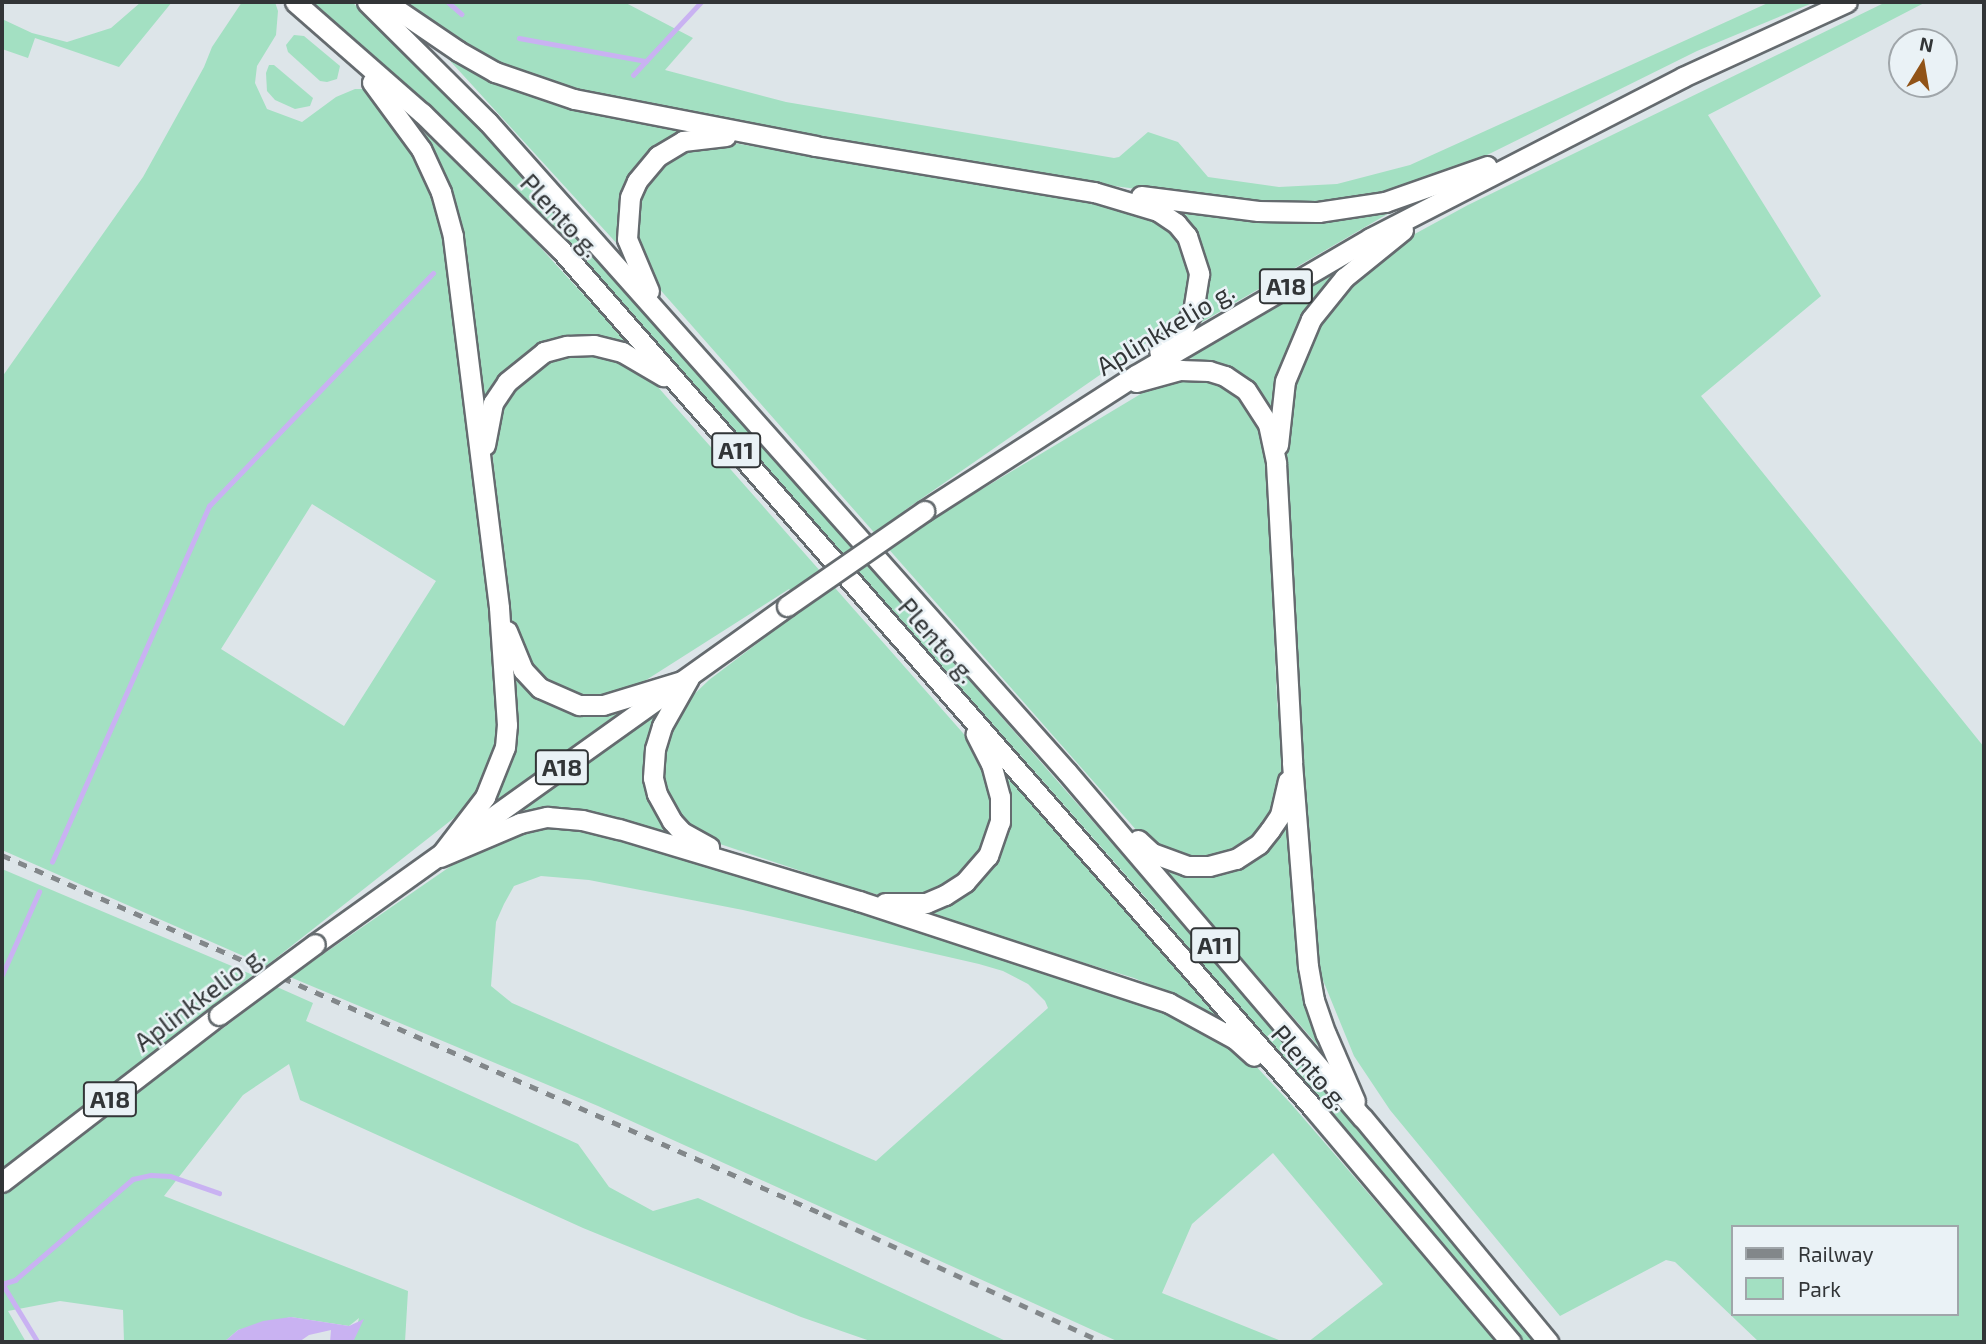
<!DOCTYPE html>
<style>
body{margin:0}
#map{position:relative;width:1986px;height:1344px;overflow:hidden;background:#dde5e9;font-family:"Exo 2",sans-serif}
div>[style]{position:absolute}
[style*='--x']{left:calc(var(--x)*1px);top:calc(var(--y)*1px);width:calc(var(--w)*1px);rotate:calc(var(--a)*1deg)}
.green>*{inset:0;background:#a3e0c2}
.water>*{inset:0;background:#c9b2f2}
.stream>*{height:4.5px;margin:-2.25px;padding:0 2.25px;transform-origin:2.25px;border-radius:2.25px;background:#c9b2f2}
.roads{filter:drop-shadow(2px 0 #656b6f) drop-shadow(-2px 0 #656b6f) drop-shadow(0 2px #656b6f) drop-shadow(0 -2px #656b6f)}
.trunk>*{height:19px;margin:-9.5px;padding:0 9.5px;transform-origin:9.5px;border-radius:9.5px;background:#fff}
.rail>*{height:4.5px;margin-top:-2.25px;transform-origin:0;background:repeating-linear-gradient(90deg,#82878a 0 9px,transparent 0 18px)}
.bridges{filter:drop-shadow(2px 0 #656b6f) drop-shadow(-2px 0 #656b6f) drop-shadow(0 2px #656b6f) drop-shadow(0 -2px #656b6f)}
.trunk-bridge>*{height:19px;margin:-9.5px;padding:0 9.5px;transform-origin:9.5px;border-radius:9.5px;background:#fff}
span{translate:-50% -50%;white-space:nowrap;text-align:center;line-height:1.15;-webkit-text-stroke:5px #eaf2f6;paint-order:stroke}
.shield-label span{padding:2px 5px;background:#eaf2f6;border:2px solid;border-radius:5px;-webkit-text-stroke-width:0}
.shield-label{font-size:24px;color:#323537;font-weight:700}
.street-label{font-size:26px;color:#323537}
.frame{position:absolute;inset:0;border:4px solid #323537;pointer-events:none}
.legend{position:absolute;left:1731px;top:1225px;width:228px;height:91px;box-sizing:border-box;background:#eaf2f6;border:2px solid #a0a6aa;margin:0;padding:9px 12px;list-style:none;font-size:21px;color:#323537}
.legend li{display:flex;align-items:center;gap:14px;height:35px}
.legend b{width:35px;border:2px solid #a0a6aa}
.north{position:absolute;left:1888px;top:28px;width:70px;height:70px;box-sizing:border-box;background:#eaf2f6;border:2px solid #a0a6aa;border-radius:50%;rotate:11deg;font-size:19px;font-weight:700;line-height:28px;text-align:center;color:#323537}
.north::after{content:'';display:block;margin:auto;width:24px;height:32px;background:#915317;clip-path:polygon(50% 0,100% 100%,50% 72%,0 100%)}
</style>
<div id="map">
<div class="green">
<i style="clip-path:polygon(141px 2px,172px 2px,119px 67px,35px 38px,28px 58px,2px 49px,2px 19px,32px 33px,67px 42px,111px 28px)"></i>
<i style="clip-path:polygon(evenodd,242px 2px,275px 2px,278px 11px,276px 35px,257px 66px,255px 83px,267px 109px,302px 122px,336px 97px,355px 89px,366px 89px,390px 109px,441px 206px,496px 660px,500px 724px,495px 757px,473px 803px,266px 966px,2px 850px,2px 377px,143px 177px,204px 67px,212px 47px,242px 2px,312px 504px,436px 581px,344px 726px,221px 649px,312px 504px)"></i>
<i style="clip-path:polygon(312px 2px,352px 2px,489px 132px,1271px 1025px,1537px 1342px,1520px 1342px,1153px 906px,587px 263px,491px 168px)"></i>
<i style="clip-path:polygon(407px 2px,624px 2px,693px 38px,665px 70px,786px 102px,1114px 158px,1119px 157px,1148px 132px,1178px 142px,1208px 177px,1279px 187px,1337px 184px,1410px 165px,1770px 2px,1815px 2px,1697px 51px,1483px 157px,1415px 185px,1325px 205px,1266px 206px,1099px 184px,597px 97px,560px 87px,499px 63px,451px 35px)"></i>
<i style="clip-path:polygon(evenodd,1886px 2px,1926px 2px,1708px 115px,1821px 296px,1701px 396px,1984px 747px,1984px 1342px,1759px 1342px,1675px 1262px,1666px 1260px,1560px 1316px,1390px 1110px,1354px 1056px,1320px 973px,1314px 973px,1284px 467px,1284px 424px,1290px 380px,1330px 300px,1400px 242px,1468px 205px,1886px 2px,1732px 1227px,1956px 1227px,1956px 1314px,1732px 1314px,1732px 1227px)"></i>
<i style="clip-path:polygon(294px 35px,304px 36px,340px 66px,337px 79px,327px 82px,320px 81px,288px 52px,286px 45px)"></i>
<i style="clip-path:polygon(431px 40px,467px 63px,690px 128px,657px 145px,635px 166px,620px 197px,617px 227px,620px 247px)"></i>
<i style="clip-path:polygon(269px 65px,274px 65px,313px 98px,310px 106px,295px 109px,275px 100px,267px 91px,266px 73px)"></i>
<i style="clip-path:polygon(424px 132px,529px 235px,632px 348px,550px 343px,482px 412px,457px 217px,444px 174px)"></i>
<i style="clip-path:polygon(698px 142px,727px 142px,1118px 205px,1168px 224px,1185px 247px,1193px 270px,1189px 301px,1175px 323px,905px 510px,919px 527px,1159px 383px,1196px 375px,1233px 388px,1257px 416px,1266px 445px,1277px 701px,1282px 752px,1281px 786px,1268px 820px,1255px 836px,1215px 857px,1188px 858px,1158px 849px,1138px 832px,656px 285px,634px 243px,634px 211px,642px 184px,667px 155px)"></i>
<i style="clip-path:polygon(1403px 205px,1190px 329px,1206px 278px,1204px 253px,1193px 230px,1173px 207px,1208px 215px,1305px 222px,1346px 219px)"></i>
<i style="clip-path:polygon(1341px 267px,1293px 336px,1280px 375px,1273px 418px,1256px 387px,1231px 368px,1205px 360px,1186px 358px)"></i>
<i style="clip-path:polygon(564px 351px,608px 353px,642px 369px,970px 741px,983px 763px,994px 812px,988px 843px,969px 872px,948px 886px,918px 897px,893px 898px,858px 890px,711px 841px,687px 827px,668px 804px,661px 780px,661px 742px,685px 703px,709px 680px,804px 608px,789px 589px,643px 682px,617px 693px,596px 697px,569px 694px,547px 683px,532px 668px,517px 644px,509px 604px,493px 460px,494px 425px,499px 406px,532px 365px)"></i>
<i style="clip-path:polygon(514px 668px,585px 712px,624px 709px,490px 806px,505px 776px,513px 748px,516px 716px)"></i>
<i style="clip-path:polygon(663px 707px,650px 738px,676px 839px,552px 808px,519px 811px)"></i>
<i style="clip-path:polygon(1003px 772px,1228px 1025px,1182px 998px,1134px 978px,919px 913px,968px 891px,1009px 805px)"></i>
<i style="clip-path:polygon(1290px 815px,1310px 1015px,1320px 1048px,1161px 865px,1212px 873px)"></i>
<i style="clip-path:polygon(evenodd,558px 824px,607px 832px,1125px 992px,1220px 1036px,1254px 1064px,1292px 1105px,1497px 1342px,1308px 1342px,1383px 1284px,1273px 1153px,1192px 1224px,1162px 1293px,1284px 1342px,1119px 1342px,598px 1106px,290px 977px,464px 857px,502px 837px,558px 824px,541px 876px,589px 880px,743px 910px,979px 964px,1003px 971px,1028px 984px,1045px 1001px,1048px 1008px,876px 1161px,512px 1003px,491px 986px,496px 922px,504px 904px,514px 886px,541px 876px)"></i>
<i style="clip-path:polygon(2px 869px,253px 975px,2px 1170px)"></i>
<i style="clip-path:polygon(277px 987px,313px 1003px,306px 1021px,578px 1144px,609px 1187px,653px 1211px,698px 1198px,1008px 1342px,873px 1342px,801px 1317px,583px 1228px,300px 1100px,289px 1064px,243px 1095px,164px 1196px,408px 1291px,405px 1342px,353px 1342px,359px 1318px,349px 1326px,291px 1317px,238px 1330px,224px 1342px,124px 1342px,123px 1310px,60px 1301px,8px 1311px,26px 1342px,2px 1342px,2px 1195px,217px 1027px,221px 1030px)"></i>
</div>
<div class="water">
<i style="clip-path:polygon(291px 1317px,349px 1326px,364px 1319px,353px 1342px,330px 1342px,331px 1330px,309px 1335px,299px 1342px,224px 1342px,238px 1330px,263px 1321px)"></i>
</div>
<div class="stream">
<i style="--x:448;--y:2;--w:18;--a:41"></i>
<i style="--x:519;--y:38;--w:129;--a:10.3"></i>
<i style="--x:633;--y:75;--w:100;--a:-47"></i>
<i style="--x:52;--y:862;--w:389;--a:-66.2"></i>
<i style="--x:209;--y:506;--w:323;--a:-46.1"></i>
<i style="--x:2;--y:975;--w:91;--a:-66"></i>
<i style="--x:2;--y:1283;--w:69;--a:58.6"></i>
<i style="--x:2;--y:1284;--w:14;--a:-17"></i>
<i style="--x:15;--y:1280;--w:155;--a:-40.6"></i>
<i style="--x:133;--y:1179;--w:18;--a:-13"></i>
<i style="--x:151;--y:1175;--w:19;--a:3"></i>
<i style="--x:170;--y:1176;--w:52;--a:19.1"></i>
</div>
<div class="roads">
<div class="trunk">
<i style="--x:295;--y:2;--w:169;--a:41.2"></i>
<i style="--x:422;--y:113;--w:194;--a:44.6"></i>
<i style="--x:560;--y:249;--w:1142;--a:48.76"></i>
<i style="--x:1313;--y:1108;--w:307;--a:49.8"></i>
<i style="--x:367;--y:2;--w:170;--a:44.8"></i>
<i style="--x:488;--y:122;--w:870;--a:48.31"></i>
<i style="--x:1067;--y:772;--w:455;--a:49.5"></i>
<i style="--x:1363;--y:1118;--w:291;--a:50.4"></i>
<i style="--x:386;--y:2;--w:87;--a:34.2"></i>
<i style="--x:458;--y:51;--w:43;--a:29.6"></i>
<i style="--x:495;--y:72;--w:83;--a:18.9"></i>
<i style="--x:574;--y:99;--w:246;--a:11"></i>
<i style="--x:815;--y:146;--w:283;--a:9.4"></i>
<i style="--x:1094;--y:192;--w:67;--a:16.5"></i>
<i style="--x:1158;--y:211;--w:22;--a:34"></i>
<i style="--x:1176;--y:223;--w:17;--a:50"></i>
<i style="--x:1187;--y:236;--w:40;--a:72"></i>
<i style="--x:1199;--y:274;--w:37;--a:99"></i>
<i style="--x:1193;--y:311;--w:16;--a:120"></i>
<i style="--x:1185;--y:325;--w:37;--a:134"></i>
<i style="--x:1141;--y:196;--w:118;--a:7.3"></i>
<i style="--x:1258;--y:211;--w:60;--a:1"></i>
<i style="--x:1318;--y:212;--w:68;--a:-8.5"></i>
<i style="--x:1385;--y:202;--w:108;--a:-19.4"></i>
<i style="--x:649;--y:291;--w:56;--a:-112.9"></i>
<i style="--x:627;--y:239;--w:42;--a:-85.9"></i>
<i style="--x:630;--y:197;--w:17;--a:-66"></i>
<i style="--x:637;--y:181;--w:33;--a:-50"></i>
<i style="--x:658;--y:156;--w:29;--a:-31"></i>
<i style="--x:683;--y:141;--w:43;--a:-6.6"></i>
<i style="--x:1136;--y:382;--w:46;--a:-15.3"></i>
<i style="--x:1180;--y:370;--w:29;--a:2"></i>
<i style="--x:1209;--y:371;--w:17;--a:17"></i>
<i style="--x:1225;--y:376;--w:25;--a:34"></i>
<i style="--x:1246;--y:390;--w:40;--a:57.1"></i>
<i style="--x:1268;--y:424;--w:40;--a:78"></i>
<i style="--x:1276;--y:463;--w:300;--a:86.9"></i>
<i style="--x:1292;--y:763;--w:204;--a:85.5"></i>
<i style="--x:1308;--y:966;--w:35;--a:80"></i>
<i style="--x:1314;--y:1000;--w:36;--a:71"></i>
<i style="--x:1326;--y:1034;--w:73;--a:66.6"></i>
<i style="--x:485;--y:445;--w:43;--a:-79.2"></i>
<i style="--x:493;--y:403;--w:25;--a:-56"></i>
<i style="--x:507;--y:382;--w:48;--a:-39"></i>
<i style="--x:544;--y:352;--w:24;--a:-15"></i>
<i style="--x:567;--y:346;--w:27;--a:-2"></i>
<i style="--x:594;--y:345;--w:29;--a:14"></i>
<i style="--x:622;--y:352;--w:48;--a:30.3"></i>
<i style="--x:1278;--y:445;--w:64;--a:-83.8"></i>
<i style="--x:1285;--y:381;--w:67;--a:-67.2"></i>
<i style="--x:1311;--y:319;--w:53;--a:-51.2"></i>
<i style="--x:1344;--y:278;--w:76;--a:-39.1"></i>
<i style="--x:924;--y:511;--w:252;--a:-32.7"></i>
<i style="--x:1136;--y:375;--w:271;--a:-30.3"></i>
<i style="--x:1370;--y:238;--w:352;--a:-27.2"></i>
<i style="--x:1683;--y:77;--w:180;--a:-24.6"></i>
<i style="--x:507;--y:631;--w:42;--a:67.7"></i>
<i style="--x:523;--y:670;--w:25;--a:47"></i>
<i style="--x:540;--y:688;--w:43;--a:23.6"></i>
<i style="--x:579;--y:705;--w:24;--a:0"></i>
<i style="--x:603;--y:705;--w:83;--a:-16.9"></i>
<i style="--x:682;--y:681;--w:129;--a:-35.5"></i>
<i style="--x:689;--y:678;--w:55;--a:119.4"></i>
<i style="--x:662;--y:726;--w:24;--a:107"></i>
<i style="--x:655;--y:749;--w:29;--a:94"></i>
<i style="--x:653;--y:778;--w:16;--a:76"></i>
<i style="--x:657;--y:794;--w:31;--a:61"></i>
<i style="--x:672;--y:821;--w:15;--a:48"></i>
<i style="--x:682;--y:832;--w:31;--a:29"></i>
<i style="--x:460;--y:840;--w:253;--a:-35.5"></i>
<i style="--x:1138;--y:840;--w:19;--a:43"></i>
<i style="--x:1152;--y:853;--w:37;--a:20"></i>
<i style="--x:1187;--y:866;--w:22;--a:0"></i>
<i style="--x:1209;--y:866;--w:28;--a:-15"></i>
<i style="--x:1236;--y:859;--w:27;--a:-33"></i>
<i style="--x:1259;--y:844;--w:18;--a:-52"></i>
<i style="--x:1270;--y:830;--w:18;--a:-56"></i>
<i style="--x:1280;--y:815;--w:35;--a:-77"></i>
<i style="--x:440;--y:857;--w:87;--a:-23"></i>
<i style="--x:520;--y:823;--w:28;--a:-13"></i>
<i style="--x:547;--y:817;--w:35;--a:5"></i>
<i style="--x:582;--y:820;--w:38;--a:14"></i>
<i style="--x:619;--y:829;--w:251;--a:16.7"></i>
<i style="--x:859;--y:901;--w:326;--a:18.2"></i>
<i style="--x:1169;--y:1003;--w:75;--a:28.6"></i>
<i style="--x:1235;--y:1039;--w:25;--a:42"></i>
<i style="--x:885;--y:903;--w:41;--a:0"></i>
<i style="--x:926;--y:903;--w:21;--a:-23"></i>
<i style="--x:945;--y:895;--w:24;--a:-33"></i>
<i style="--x:965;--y:882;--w:35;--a:-49"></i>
<i style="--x:988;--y:856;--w:36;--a:-71"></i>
<i style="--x:1000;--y:822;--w:25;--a:-90"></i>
<i style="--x:1000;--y:797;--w:34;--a:-105"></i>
<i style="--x:991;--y:764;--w:34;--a:-117"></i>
<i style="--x:315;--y:944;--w:156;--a:-35.6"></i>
<i style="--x:442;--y:853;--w:71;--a:-52.5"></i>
<i style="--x:485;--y:797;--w:54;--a:-68.2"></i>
<i style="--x:505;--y:747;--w:22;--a:-85"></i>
<i style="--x:507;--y:725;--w:118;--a:-93.9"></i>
<i style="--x:499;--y:607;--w:374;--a:-97.1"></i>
<i style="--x:453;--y:236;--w:46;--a:-105.3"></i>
<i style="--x:441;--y:192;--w:47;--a:-114.9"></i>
<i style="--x:421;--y:149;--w:83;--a:-126.2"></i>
<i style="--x:2;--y:1182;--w:274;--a:-37.6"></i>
</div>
</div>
<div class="rail">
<i style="--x:2;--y:855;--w:896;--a:23.62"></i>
<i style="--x:823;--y:1214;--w:308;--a:24.6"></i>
</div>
<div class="bridges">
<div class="trunk-bridge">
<i style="--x:787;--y:606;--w:167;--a:-34.7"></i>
<i style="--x:219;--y:1015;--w:119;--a:-36.5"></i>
</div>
</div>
<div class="shield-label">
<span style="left:1286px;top:286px">A18</span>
<span style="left:736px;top:450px">A11</span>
<span style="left:562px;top:767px">A18</span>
<span style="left:1215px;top:945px">A11</span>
<span style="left:110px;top:1099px">A18</span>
</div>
<div class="street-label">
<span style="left:561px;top:215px;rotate:47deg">Plento g.</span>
<span style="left:1165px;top:328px;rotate:-31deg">Aplinkkelio g.</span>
<span style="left:938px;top:640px;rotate:49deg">Plento g.</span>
<span style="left:199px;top:998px;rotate:-37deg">Aplinkkelio g.</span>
<span style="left:1311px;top:1067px;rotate:49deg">Plento g.</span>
</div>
<div class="frame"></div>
<ul class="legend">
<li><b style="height:9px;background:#82878a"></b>Railway</li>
<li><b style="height:19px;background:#a3e0c2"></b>Park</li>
</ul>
<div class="north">N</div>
</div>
